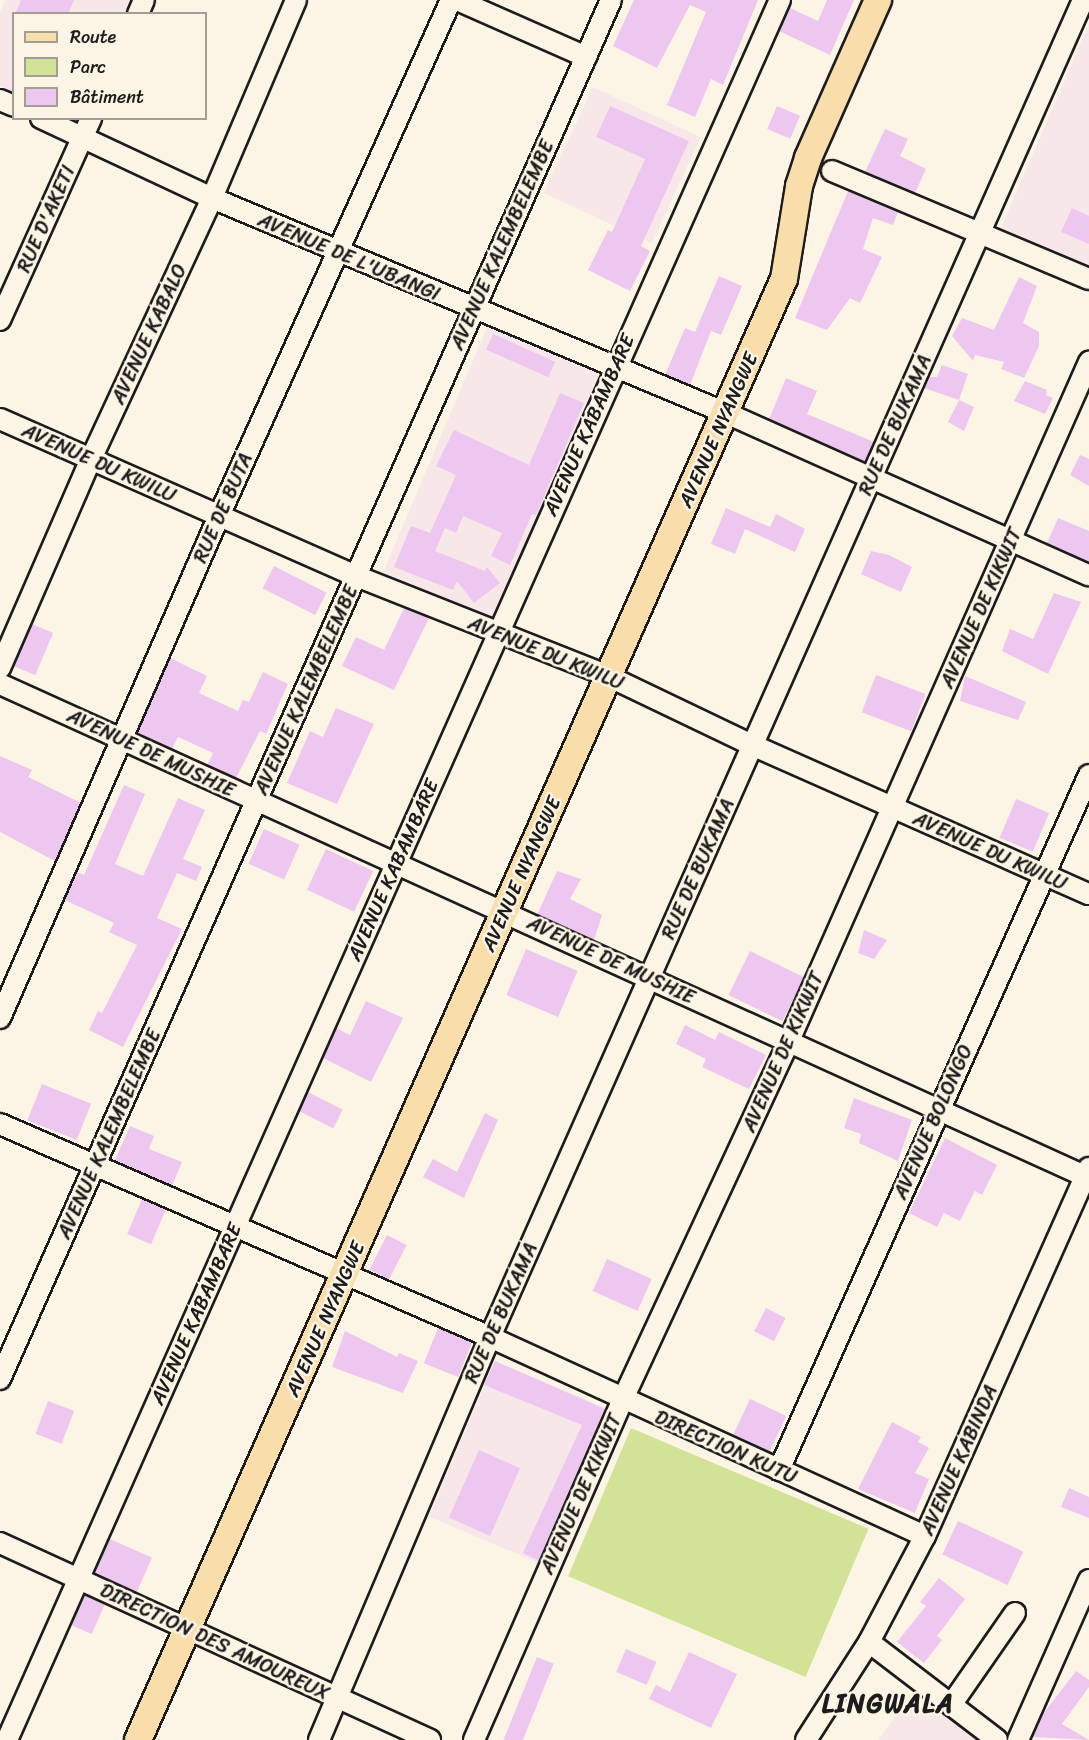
<!DOCTYPE html>
<meta charset="utf-8">
<style>
body{margin:0}
#map{position:relative;width:1089px;height:1740px;overflow:hidden;background:#fcf5e5;font-family:Sriracha,sans-serif}
div>[style]{position:absolute}
[style*='--x']{left:calc(var(--x)*1px);top:calc(var(--y)*1px);width:calc(var(--w)*1px);rotate:calc(var(--a)*1deg)}
.built>*{inset:0;background:#f8e7e8;transform-origin:0 0}
.green>*{inset:0;background:#d2e296;transform-origin:0 0}
.building>*{inset:0;background:#edc7f0;transform-origin:0 0}
.roads{filter:drop-shadow(2px 0 #1c1c1c) drop-shadow(-2px 0 #1c1c1c) drop-shadow(0 2px #1c1c1c) drop-shadow(0 -2px #1c1c1c)}
.minor>*{height:20px;margin:-10px;padding:0 10px;transform-origin:10px;border-radius:10px;background:#fcf5e5}
.major>*{height:26px;margin:-13px;padding:0 13px;transform-origin:13px;border-radius:13px;background:#f9ddab}
span{translate:-50% -50%;white-space:nowrap;text-align:center;line-height:1.15;-webkit-text-stroke:5px #fcf5e5;paint-order:stroke}
.street-label{font-size:20px;color:#1c1c1c}
.district-label{font-size:26px;color:#1c1c1c;font-weight:700;letter-spacing:1.5px}
.legend{position:absolute;left:12px;top:12px;width:195px;height:108px;box-sizing:border-box;background:#fcf5e5;border:2px solid #a29e95;margin:0;padding:8px 10px;list-style:none;font-size:18px;color:#1c1c1c}
.legend li{display:flex;align-items:center;gap:12px;height:30px}
.legend b{width:30px;border:2px solid #a29e95}
</style>
<div id="map">
<div class="built">
<i style="clip-path:polygon(5px 0,131px 0,125px 13px,14px 14px,13px 92px,0 86px,0 12px)"></i>
<i style="clip-path:polygon(1089px 23px,1089px 267px,1001px 228px)"></i>
<i style="left:593px;top:87px;width:119px;height:117px;rotate:25deg"></i>
<i style="left:488px;top:325px;width:122px;height:269px;rotate:23deg"></i>
<i style="left:495px;top:1361px;width:123px;height:169px;rotate:23deg"></i>
<i style="clip-path:polygon(921px 1682px,997px 1740px,878px 1740px)"></i>
</div>
<div class="green">
<i style="left:631px;top:1428px;width:258px;height:161px;rotate:23deg"></i>
</div>
<div class="building">
<i style="clip-path:polygon(21px 0,74px 0,68px 14px,15px 14px)"></i>
<i style="clip-path:polygon(634px 0,758px 0,723px 85px,711px 79px,695px 117px,667px 105px,706px 12px,690px 5px,657px 68px,613px 46px)"></i>
<i style="clip-path:polygon(827px 0,854px 0,830px 55px,779px 31px,790px 8px,818px 21px)"></i>
<i style="clip-path:polygon(610px 106px,689px 141px,641px 246px,650px 251px,630px 291px,588px 270px,608px 230px,612px 232px,645px 159px,596px 137px)"></i>
<i style="left:777px;top:106px;width:25px;height:25px;rotate:23deg"></i>
<i style="clip-path:polygon(885px 129px,908px 139px,900px 156px,926px 169px,915px 193px,865px 172px)"></i>
<i style="clip-path:polygon(848px 191px,898px 212px,893px 225px,873px 218px,863px 249px,882px 257px,860px 303px,850px 298px,827px 330px,795px 318px)"></i>
<i style="clip-path:polygon(1072px 208px,1089px 216px,1089px 244px,1061px 232px)"></i>
<i style="clip-path:polygon(719px 276px,742px 286px,721px 335px,711px 331px,690px 385px,665px 375px,685px 328px,695px 332px)"></i>
<i style="clip-path:polygon(1019px 277px,1037px 286px,1023px 323px,1039px 332px,1039px 346px,1024px 378px,1001px 369px,1004px 362px,975px 355px,973px 361px,952px 336px,962px 318px,994px 330px)"></i>
<i style="left:493px;top:334px;width:68px;height:17px;rotate:24deg"></i>
<i style="clip-path:polygon(942px 365px,968px 374px,959px 400px,924px 388px,930px 377px,937px 377px)"></i>
<i style="clip-path:polygon(786px 378px,817px 391px,807px 414px,874px 442px,865px 462px,769px 419px)"></i>
<i style="clip-path:polygon(1025px 381px,1047px 390px,1046px 395px,1053px 398px,1045px 414px,1014px 401px)"></i>
<i style="clip-path:polygon(560px 393px,584px 403px,536px 515px,532px 514px,510px 565px,491px 556px,502px 533px,463px 516px,456px 533px,445px 528px,435px 551px,485px 571px,487px 567px,500px 583px,474px 603px,457px 581px,453px 590px,394px 567px,411px 526px,430px 533px,456px 475px,436px 466px,454px 430px,529px 465px)"></i>
<i style="clip-path:polygon(959px 400px,974px 407px,964px 431px,948px 422px)"></i>
<i style="clip-path:polygon(1080px 455px,1089px 459px,1089px 486px,1070px 475px)"></i>
<i style="clip-path:polygon(726px 508px,770px 527px,776px 514px,805px 529px,795px 552px,745px 529px,735px 554px,711px 544px)"></i>
<i style="clip-path:polygon(1058px 518px,1089px 531px,1089px 562px,1047px 543px)"></i>
<i style="clip-path:polygon(871px 551px,889px 555px,912px 567px,901px 592px,861px 574px)"></i>
<i style="left:274px;top:566px;width:59px;height:25px;rotate:27deg"></i>
<i style="clip-path:polygon(1054px 593px,1081px 602px,1048px 674px,1002px 651px,1010px 629px,1033px 639px)"></i>
<i style="clip-path:polygon(404px 608px,429px 618px,394px 690px,342px 666px,356px 637px,384px 650px)"></i>
<i style="left:32px;top:624px;width:23px;height:46px;rotate:23deg"></i>
<i style="clip-path:polygon(170px 658px,207px 676px,199px 693px,238px 711px,243px 700px,249px 702px,263px 672px,288px 684px,266px 734px,260px 731px,236px 778px,207px 765px,213px 753px,178px 737px,172px 749px,137px 733px)"></i>
<i style="left:876px;top:675px;width:53px;height:40px;rotate:21deg"></i>
<i style="clip-path:polygon(965px 676px,1026px 702px,1018px 720px,960px 701px)"></i>
<i style="clip-path:polygon(336px 708px,374px 724px,337px 804px,287px 783px,310px 731px,323px 737px)"></i>
<i style="clip-path:polygon(0 756px,32px 770px,28px 777px,81px 803px,55px 861px,0 832px)"></i>
<i style="clip-path:polygon(124px 785px,145px 794px,115px 864px,143px 876px,178px 798px,205px 810px,183px 859px,202px 867px,196px 881px,177px 873px,157px 918px,182px 929px,123px 1047px,89px 1030px,98px 1011px,102px 1013px,137px 945px,109px 932px,114px 923px,65px 900px,77px 872px,84px 875px)"></i>
<i style="left:1016px;top:799px;width:36px;height:42px;rotate:23deg"></i>
<i style="left:264px;top:829px;width:39px;height:38px;rotate:24deg"></i>
<i style="left:326px;top:849px;width:52px;height:45px;rotate:25deg"></i>
<i style="clip-path:polygon(557px 871px,581px 879px,570px 899px,602px 915px,594px 940px,537px 915px)"></i>
<i style="clip-path:polygon(864px 930px,887px 940px,874px 959px,858px 953px)"></i>
<i style="left:526px;top:949px;width:56px;height:50px;rotate:23deg"></i>
<i style="left:750px;top:951px;width:60px;height:49px;rotate:26deg"></i>
<i style="clip-path:polygon(366px 1001px,403px 1018px,371px 1082px,323px 1058px,336px 1028px,350px 1035px)"></i>
<i style="clip-path:polygon(685px 1025px,715px 1040px,719px 1032px,766px 1055px,749px 1089px,702px 1067px,706px 1059px,676px 1044px)"></i>
<i style="left:42px;top:1084px;width:53px;height:39px;rotate:22deg"></i>
<i style="left:308px;top:1092px;width:39px;height:21px;rotate:27deg"></i>
<i style="clip-path:polygon(854px 1098px,912px 1120px,898px 1161px,859px 1143px,861px 1134px,844px 1128px)"></i>
<i style="clip-path:polygon(485px 1113px,498px 1120px,464px 1198px,423px 1177px,433px 1159px,457px 1172px)"></i>
<i style="clip-path:polygon(130px 1126px,154px 1136px,149px 1149px,182px 1162px,172px 1186px,115px 1160px)"></i>
<i style="clip-path:polygon(945px 1138px,997px 1165px,982px 1195px,975px 1191px,960px 1221px,944px 1213px,937px 1227px,909px 1213px)"></i>
<i style="left:142px;top:1199px;width:26px;height:38px;rotate:23deg"></i>
<i style="left:387px;top:1235px;width:22px;height:39px;rotate:27deg"></i>
<i style="left:607px;top:1259px;width:49px;height:35px;rotate:24deg"></i>
<i style="left:766px;top:1308px;width:22px;height:26px;rotate:27deg"></i>
<i style="left:438px;top:1328px;width:37px;height:38px;rotate:22deg"></i>
<i style="clip-path:polygon(345px 1331px,397px 1357px,399px 1353px,418px 1361px,403px 1393px,332px 1367px)"></i>
<i style="clip-path:polygon(495px 1361px,605px 1409px,539px 1561px,523px 1553px,582px 1425px,484px 1385px)"></i>
<i style="left:750px;top:1399px;width:40px;height:39px;rotate:25deg"></i>
<i style="left:48px;top:1401px;width:28px;height:35px;rotate:21deg"></i>
<i style="clip-path:polygon(892px 1422px,921px 1437px,918px 1442px,929px 1448px,915px 1473px,929px 1479px,915px 1513px,858px 1489px)"></i>
<i style="left:479px;top:1450px;width:45px;height:74px;rotate:24deg"></i>
<i style="clip-path:polygon(1069px 1488px,1089px 1497px,1089px 1518px,1061px 1507px)"></i>
<i style="left:958px;top:1521px;width:72px;height:37px;rotate:25deg"></i>
<i style="left:110px;top:1539px;width:46px;height:38px;rotate:24deg"></i>
<i style="clip-path:polygon(939px 1578px,965px 1599px,937px 1636px,942px 1640px,924px 1663px,897px 1642px,926px 1606px,920px 1602px)"></i>
<i style="left:85px;top:1595px;width:22px;height:33px;rotate:24deg"></i>
<i style="left:626px;top:1649px;width:33px;height:25px;rotate:23deg"></i>
<i style="clip-path:polygon(689px 1652px,737px 1674px,711px 1728px,649px 1699px,656px 1685px,670px 1692px)"></i>
<i style="left:537px;top:1657px;width:18px;height:90px;rotate:22deg"></i>
<i style="clip-path:polygon(1076px 1671px,1089px 1680px,1089px 1687px,1062px 1724px,1089px 1740px,1033px 1737px,1043px 1714px)"></i>
</div>
<div class="roads">
<div class="minor">
<i style="--x:457;--y:0;--w:141;--a:23.8"></i>
<i style="--x:138;--y:14;--w:15;--a:-67"></i>
<i style="--x:0;--y:100;--w:15;--a:23"></i>
<i style="--x:41;--y:118;--w:189;--a:25.1"></i>
<i style="--x:212;--y:198;--w:557;--a:22.7"></i>
<i style="--x:726;--y:413;--w:398;--a:24.1"></i>
<i style="--x:832;--y:171;--w:279;--a:22.8"></i>
<i style="--x:0;--y:320;--w:222;--a:-65.7"></i>
<i style="--x:0;--y:419;--w:389;--a:23.8"></i>
<i style="--x:356;--y:576;--w:271;--a:21.6"></i>
<i style="--x:608;--y:676;--w:160;--a:25.6"></i>
<i style="--x:752;--y:745;--w:368;--a:23.9"></i>
<i style="--x:0;--y:668;--w:228;--a:-66.5"></i>
<i style="--x:91;--y:459;--w:288;--a:-65.1"></i>
<i style="--x:212;--y:198;--w:215;--a:-67"></i>
<i style="--x:0;--y:684;--w:1196;--a:24.4"></i>
<i style="--x:0;--y:1018;--w:548;--a:-66.43"></i>
<i style="--x:219;--y:516;--w:566;--a:-65.79"></i>
<i style="--x:0;--y:1124;--w:534;--a:23.49"></i>
<i style="--x:490;--y:1337;--w:478;--a:24.6"></i>
<i style="--x:0;--y:1379;--w:1508;--a:-66.1"></i>
<i style="--x:779;--y:1470;--w:761;--a:-65.96"></i>
<i style="--x:0;--y:1543;--w:473;--a:24.6"></i>
<i style="--x:869;--y:1642;--w:161;--a:37.4"></i>
<i style="--x:951;--y:1705;--w:112;--a:-55.2"></i>
<i style="--x:7;--y:1740;--w:1904;--a:-66.05"></i>
<i style="--x:319;--y:1740;--w:438;--a:-67"></i>
<i style="--x:490;--y:1337;--w:1463;--a:-66.08"></i>
<i style="--x:474;--y:1740;--w:370;--a:-66.4"></i>
<i style="--x:622;--y:1401;--w:395;--a:-65.1"></i>
<i style="--x:788;--y:1043;--w:745;--a:-66.15"></i>
<i style="--x:806;--y:1740;--w:117;--a:-57.3"></i>
<i style="--x:869;--y:1642;--w:120;--a:-62.2"></i>
<i style="--x:925;--y:1536;--w:403;--a:-66"></i>
<i style="--x:1018;--y:1740;--w:175;--a:-66.1"></i>
</div>
<div class="major">
<i style="--x:138;--y:1740;--w:1597;--a:-66.15"></i>
<i style="--x:784;--y:279;--w:94;--a:-80.8"></i>
<i style="--x:799;--y:186;--w:29;--a:-72"></i>
<i style="--x:808;--y:158;--w:173;--a:-66.1"></i>
</div>
</div>
<div class="street-label">
<span style="left:46px;top:219px;rotate:-66deg">RUE D'AKETI</span>
<span style="left:502px;top:245px;rotate:-66deg">AVENUE KALEMBELEMBE</span>
<span style="left:349px;top:257px;rotate:23deg">AVENUE DE L'UBANGI</span>
<span style="left:149px;top:334px;rotate:-65deg">AVENUE KABALO</span>
<span style="left:589px;top:425px;rotate:-66deg">AVENUE KABAMBARE</span>
<span style="left:895px;top:425px;rotate:-66deg">RUE DE BUKAMA</span>
<span style="left:718px;top:430px;rotate:-66deg">AVENUE NYANGWE</span>
<span style="left:99px;top:463px;rotate:24deg">AVENUE DU KWILU</span>
<span style="left:223px;top:508px;rotate:-66deg">RUE DE BUTA</span>
<span style="left:981px;top:608px;rotate:-66deg">AVENUE DE KIKWIT</span>
<span style="left:546px;top:653px;rotate:22deg">AVENUE DU KWILU</span>
<span style="left:306px;top:690px;rotate:-66deg">AVENUE KALEMBELEMBE</span>
<span style="left:151px;top:753px;rotate:25deg">AVENUE DE MUSHIE</span>
<span style="left:990px;top:851px;rotate:24deg">AVENUE DU KWILU</span>
<span style="left:698px;top:869px;rotate:-66deg">RUE DE BUKAMA</span>
<span style="left:393px;top:870px;rotate:-66deg">AVENUE KABAMBARE</span>
<span style="left:521px;top:874px;rotate:-66deg">AVENUE NYANGWE</span>
<span style="left:611px;top:960px;rotate:25deg">AVENUE DE MUSHIE</span>
<span style="left:783px;top:1052px;rotate:-66deg">AVENUE DE KIKWIT</span>
<span style="left:933px;top:1122px;rotate:-66deg">AVENUE BOLONGO</span>
<span style="left:109px;top:1134px;rotate:-66deg">AVENUE KALEMBELEMBE</span>
<span style="left:501px;top:1313px;rotate:-66deg">RUE DE BUKAMA</span>
<span style="left:196px;top:1314px;rotate:-66deg">AVENUE KABAMBARE</span>
<span style="left:325px;top:1319px;rotate:-66deg">AVENUE NYANGWE</span>
<span style="left:726px;top:1447px;rotate:24deg">DIRECTION KUTU</span>
<span style="left:959px;top:1460px;rotate:-66deg">AVENUE KABINDA</span>
<span style="left:581px;top:1494px;rotate:-66deg">AVENUE DE KIKWIT</span>
<span style="left:215px;top:1642px;rotate:25deg">DIRECTION DES AMOUREUX</span>
</div>
<div class="district-label">
<span style="left:888px;top:1704px">LINGWALA</span>
</div>
<ul class="legend">
<li><b style="height:8px;background:#f9ddab"></b>Route</li>
<li><b style="height:16px;background:#d2e296"></b>Parc</li>
<li><b style="height:16px;background:#edc7f0"></b>Bâtiment</li>
</ul>
</div>
